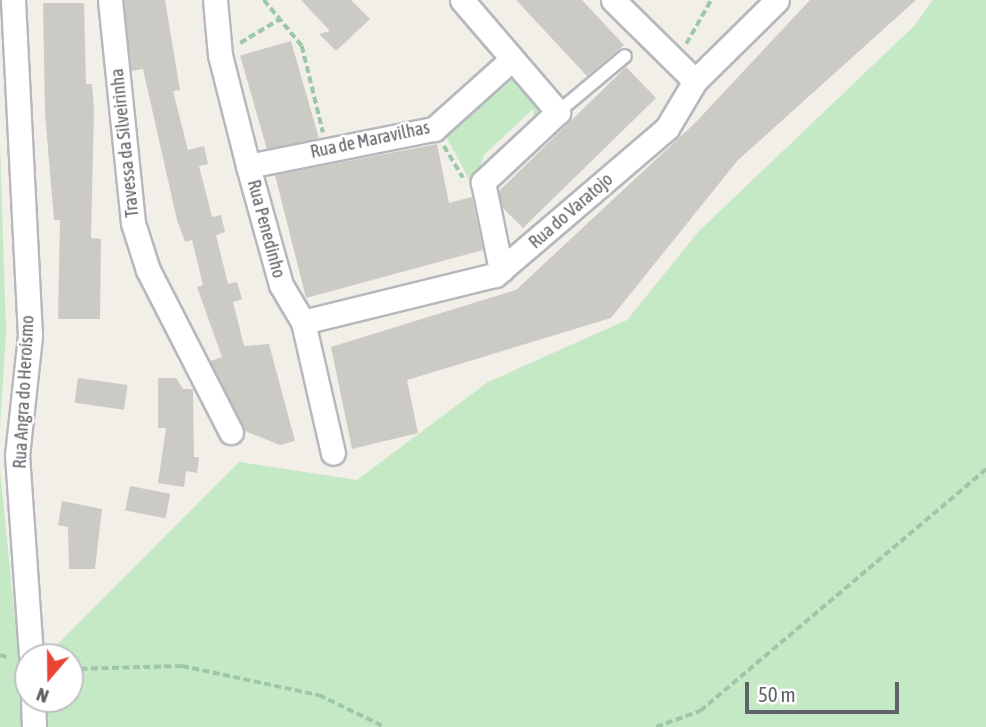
<!DOCTYPE html>
<meta charset="utf-8">
<style>
body{margin:0}
#map{position:relative;width:986px;height:727px;overflow:hidden;background:#f1efe8;font-family:"Asap Condensed",sans-serif}
div>[style]{position:absolute}
[style*='--x']{left:calc(var(--x)*1px);top:calc(var(--y)*1px);width:calc(var(--w)*1px);rotate:calc(var(--a)*1deg)}
.green>*{inset:0;background:#c5e8c5}
.building>*{inset:0;background:#cccac5;transform-origin:0 0}
.path>*{height:3.5px;margin-top:-1.75px;transform-origin:0;background:repeating-linear-gradient(90deg,#9cc7a9 0 7px,transparent 0 10.5px)}
.roads{filter:drop-shadow(2px 0 #b5b8bc) drop-shadow(-2px 0 #b5b8bc) drop-shadow(0 2px #b5b8bc) drop-shadow(0 -2px #b5b8bc)}
.service>*{height:12px;margin:-6px;padding:0 6px;transform-origin:6px;border-radius:6px;background:#fff}
.minor>*{height:23px;margin:-11.5px;padding:0 11.5px;transform-origin:11.5px;border-radius:11.5px;background:#fff}
span{translate:-50% -50%;white-space:nowrap;text-align:center;line-height:1.15;-webkit-text-stroke:5px #fff;paint-order:stroke}
.street-label{font-size:18px;color:#5f6368}
.north{position:absolute;left:14px;top:643px;width:70px;height:70px;box-sizing:border-box;background:#fff;border:2px solid #bfc1c3;border-radius:50%;rotate:200deg;font-size:19px;font-weight:700;line-height:28px;text-align:center;color:#5f6368}
.north::after{content:'';display:block;margin:auto;width:24px;height:32px;background:#ea4335;clip-path:polygon(50% 0,100% 100%,50% 72%,0 100%)}
.scale{position:absolute;left:745px;top:682px;width:154px;height:32px;box-sizing:border-box;border:4px solid #5f6368;border-top:0;padding-left:9px;font-size:21px;line-height:24px;white-space:nowrap;color:#5f6368;-webkit-text-stroke:5px #fff;paint-order:stroke}
</style>
<div id="map">
<div class="green">
<i style="clip-path:polygon(evenodd,933px 0,986px 0,986px 727px,0 727px,0 470px,17px 639px,51px 651px,239px 462px,357px 480px,488px 382px,627px 320px,699px 231px,914px 26px,933px 0,28px 657px,70px 657px,70px 699px,28px 699px,28px 657px)"></i>
<i style="clip-path:polygon(512px 74px,545px 108px,534px 123px,533px 109px,484px 155px,473px 187px,443px 131px)"></i>
<i style="clip-path:polygon(0 143px,6px 332px,0 429px)"></i>
</div>
<div class="building">
<i style="clip-path:polygon(124px 0,165px 0,180px 90px,173px 91px,188px 150px,204px 146px,208px 164px,199px 166px,212px 217px,221px 215px,225px 232px,216px 235px,228px 284px,237px 282px,242px 299px,233px 302px,244px 346px,269px 344px,295px 441px,280px 445px,245px 431px,210px 361px,222px 357px,197px 287px,203px 285px,192px 240px,185px 242px,177px 220px,143px 69px,131px 71px)"></i>
<i style="clip-path:polygon(301px 0,351px 0,370px 19px,336px 51px,319px 34px,330px 31px)"></i>
<i style="clip-path:polygon(516px 0,582px 0,624px 45px,587px 76px)"></i>
<i style="clip-path:polygon(810px 0,916px 0,738px 160px,611px 318px,407px 380px,418px 433px,352px 449px,331px 347px,516px 290px,695px 123px)"></i>
<i style="clip-path:polygon(43px 3px,84px 3px,86px 84px,92px 84px,94px 109px,91px 238px,101px 239px,100px 319px,58px 319px,60px 220px,54px 220px,45px 113px)"></i>
<i style="left:291px;top:41px;width:101px;height:53px;rotate:74deg"></i>
<i style="clip-path:polygon(626px 67px,656px 98px,523px 228px,502px 207px,499px 191px)"></i>
<i style="clip-path:polygon(437px 144px,449px 203px,472px 197px,483px 250px,306px 298px,275px 175px)"></i>
<i style="left:78px;top:378px;width:50px;height:25px;rotate:8deg"></i>
<i style="clip-path:polygon(158px 378px,176px 378px,183px 389px,193px 389px,194px 457px,199px 457px,197px 473px,186px 471px,184px 487px,158px 483px,166px 428px,158px 428px)"></i>
<i style="left:130px;top:486px;width:41px;height:25px;rotate:11deg"></i>
<i style="clip-path:polygon(62px 501px,102px 509px,95px 569px,69px 569px,68px 527px,58px 525px)"></i>
</div>
<div class="path">
<i style="--x:264;--y:0;--w:60;--a:50.4"></i>
<i style="--x:302;--y:46;--w:89;--a:76.3"></i>
<i style="--x:240;--y:43;--w:47;--a:-31"></i>
<i style="--x:686;--y:44;--w:51;--a:-60.4"></i>
<i style="--x:444;--y:146;--w:37;--a:59"></i>
<i style="--x:0;--y:655;--w:10;--a:17"></i>
<i style="--x:70;--y:669;--w:112;--a:-1.5"></i>
<i style="--x:182;--y:666;--w:140;--a:12"></i>
<i style="--x:319;--y:695;--w:73;--a:25.9"></i>
<i style="--x:656;--y:727;--w:47;--a:-20"></i>
<i style="--x:700;--y:711;--w:375;--a:-40.2"></i>
</div>
<div class="roads">
<div class="service">
<i style="--x:558;--y:112;--w:87;--a:-39.9"></i>
</div>
<div class="minor">
<i style="--x:13;--y:0;--w:336;--a:87.1"></i>
<i style="--x:30;--y:336;--w:120;--a:96.2"></i>
<i style="--x:17;--y:455;--w:202;--a:86"></i>
<i style="--x:110;--y:0;--w:224;--a:84.1"></i>
<i style="--x:133;--y:223;--w:49;--a:72.3"></i>
<i style="--x:148;--y:270;--w:182;--a:62.9"></i>
<i style="--x:215;--y:0;--w:55;--a:84.8"></i>
<i style="--x:220;--y:55;--w:114;--a:75.8"></i>
<i style="--x:248;--y:166;--w:123;--a:74.5"></i>
<i style="--x:281;--y:285;--w:43;--a:59.3"></i>
<i style="--x:303;--y:322;--w:134;--a:77.1"></i>
<i style="--x:462;--y:0;--w:148;--a:49.4"></i>
<i style="--x:558;--y:112;--w:103;--a:137"></i>
<i style="--x:483;--y:182;--w:90;--a:78.4"></i>
<i style="--x:613;--y:0;--w:115;--a:44.6"></i>
<i style="--x:248;--y:166;--w:190;--a:-11.3"></i>
<i style="--x:434;--y:129;--w:103;--a:-41.9"></i>
<i style="--x:303;--y:322;--w:198;--a:-13.8"></i>
<i style="--x:495;--y:275;--w:226;--a:-40.5"></i>
<i style="--x:667;--y:128;--w:55;--a:-59.2"></i>
<i style="--x:695;--y:81;--w:115;--a:-44.6"></i>
<i style="--x:33;--y:699;--w:28;--a:88"></i>
</div>
</div>
<div class="street-label">
<span style="left:370px;top:140px;rotate:-12deg">Rua de Maravilhas</span>
<span style="left:125px;top:143px;rotate:-96deg">Travessa da Silveirinha</span>
<span style="left:571px;top:211px;rotate:-41deg">Rua do Varatojo</span>
<span style="left:266px;top:229px;rotate:75deg">Rua Penedinho</span>
<span style="left:24px;top:392px;rotate:-87deg">Rua Angra do Heroísmo</span>
</div>
<div class="north">N</div>
<div class="scale">50 m</div>
</div>
